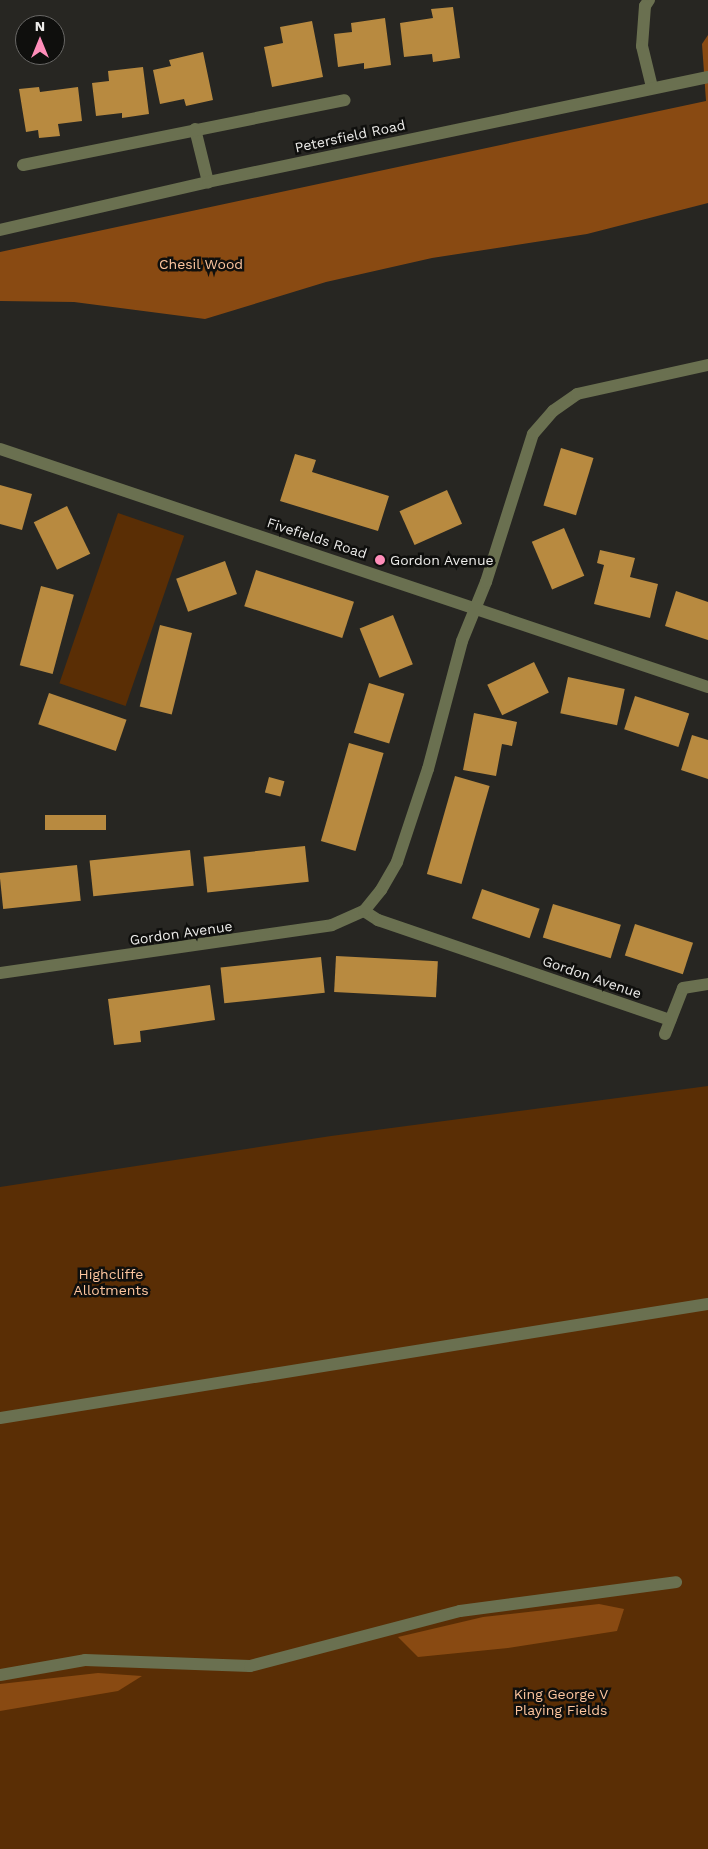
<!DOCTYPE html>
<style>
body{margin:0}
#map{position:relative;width:708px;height:1849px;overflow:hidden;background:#272622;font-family:"Work Sans",sans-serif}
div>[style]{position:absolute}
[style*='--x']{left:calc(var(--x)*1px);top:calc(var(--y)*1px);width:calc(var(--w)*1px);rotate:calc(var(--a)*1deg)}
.green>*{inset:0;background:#5a2e05;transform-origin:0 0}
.forest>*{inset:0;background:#894a12}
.building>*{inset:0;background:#b88a40;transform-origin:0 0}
.minor>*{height:12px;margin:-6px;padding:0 6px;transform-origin:6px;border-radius:6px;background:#6a7050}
.dots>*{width:14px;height:14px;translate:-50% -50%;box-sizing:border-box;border:2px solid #0f0f0d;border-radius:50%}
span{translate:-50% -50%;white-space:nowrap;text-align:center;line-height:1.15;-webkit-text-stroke:5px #0f0f0d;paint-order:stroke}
.street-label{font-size:14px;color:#edecea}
.park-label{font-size:14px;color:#fec69f}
.poi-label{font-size:14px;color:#edecea}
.left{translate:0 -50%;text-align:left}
.north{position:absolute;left:15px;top:15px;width:50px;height:50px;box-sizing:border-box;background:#0f0f0d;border:1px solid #686765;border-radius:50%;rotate:0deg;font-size:14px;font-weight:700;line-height:20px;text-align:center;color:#edecea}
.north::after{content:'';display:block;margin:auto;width:18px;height:22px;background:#ff8eba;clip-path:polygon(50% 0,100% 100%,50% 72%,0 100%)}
</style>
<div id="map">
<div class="green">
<i style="left:118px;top:513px;width:70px;height:180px;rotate:19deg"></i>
<i style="clip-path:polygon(708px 1086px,708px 1849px,0 1849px,0 1187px,331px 1136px)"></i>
</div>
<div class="forest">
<i style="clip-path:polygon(708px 35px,708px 203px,587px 234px,432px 258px,326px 282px,205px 319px,74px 302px,0 301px,0 252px,706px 101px,702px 44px)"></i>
<i style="clip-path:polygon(599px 1604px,624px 1609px,617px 1631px,508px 1648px,418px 1657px,398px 1637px,483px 1617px)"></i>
<i style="clip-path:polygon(98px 1673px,142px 1676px,118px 1691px,0 1711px,0 1684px)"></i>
</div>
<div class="building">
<i style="clip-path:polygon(453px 7px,460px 58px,433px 62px,432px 54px,404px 57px,400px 23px,433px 18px,431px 9px)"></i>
<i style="clip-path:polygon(385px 18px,391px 65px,364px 69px,364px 63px,338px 67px,334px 34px,352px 32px,351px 23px)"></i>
<i style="clip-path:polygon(312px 21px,323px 77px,272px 87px,264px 47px,283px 43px,280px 27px)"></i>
<i style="clip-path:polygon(203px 52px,213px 100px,186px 106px,184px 99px,160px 104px,153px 70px,171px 66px,169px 60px)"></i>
<i style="clip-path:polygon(143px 67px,149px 114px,122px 118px,122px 113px,96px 116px,92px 83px,109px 81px,108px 71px)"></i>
<i style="clip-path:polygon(39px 87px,40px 92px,78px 87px,82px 121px,58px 124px,60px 136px,39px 138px,38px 130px,26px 132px,19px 89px)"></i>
<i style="left:561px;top:448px;width:34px;height:60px;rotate:17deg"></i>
<i style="clip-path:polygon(295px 454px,316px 460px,312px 472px,389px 496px,378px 531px,280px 501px)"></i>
<i style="clip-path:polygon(0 485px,32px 494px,22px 530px,0 524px)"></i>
<i style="left:447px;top:490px;width:37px;height:52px;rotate:66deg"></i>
<i style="left:67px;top:506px;width:53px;height:37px;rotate:64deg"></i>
<i style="left:564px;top:528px;width:52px;height:35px;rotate:67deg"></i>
<i style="clip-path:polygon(600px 550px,635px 558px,630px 577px,658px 584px,650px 618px,594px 604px,604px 565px,597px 563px)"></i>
<i style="left:225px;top:561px;width:35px;height:52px;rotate:70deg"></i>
<i style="left:256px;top:570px;width:103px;height:38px;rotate:18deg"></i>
<i style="left:41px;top:586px;width:34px;height:82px;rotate:15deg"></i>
<i style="clip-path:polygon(676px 591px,708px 602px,708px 640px,665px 626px)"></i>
<i style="left:393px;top:615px;width:53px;height:36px;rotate:68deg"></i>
<i style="left:160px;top:625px;width:33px;height:84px;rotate:14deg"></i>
<i style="left:534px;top:662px;width:34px;height:52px;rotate:64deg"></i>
<i style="left:568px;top:677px;width:58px;height:37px;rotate:12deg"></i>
<i style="left:369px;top:683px;width:37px;height:52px;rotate:17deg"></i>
<i style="left:49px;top:693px;width:82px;height:33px;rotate:19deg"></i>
<i style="left:635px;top:696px;width:57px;height:35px;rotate:18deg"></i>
<i style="clip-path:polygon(474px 713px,517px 722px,512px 746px,502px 744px,496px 776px,463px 770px)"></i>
<i style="clip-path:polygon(692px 735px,708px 740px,708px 779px,681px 770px)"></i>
<i style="left:349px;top:743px;width:36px;height:102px;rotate:16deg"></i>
<i style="left:455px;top:776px;width:36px;height:102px;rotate:16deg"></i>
<i style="left:269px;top:777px;width:16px;height:16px;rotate:15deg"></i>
<i style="left:106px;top:815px;width:15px;height:61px;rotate:90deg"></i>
<i style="left:305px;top:846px;width:36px;height:102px;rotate:84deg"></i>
<i style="left:190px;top:850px;width:36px;height:101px;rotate:84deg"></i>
<i style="left:77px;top:865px;width:36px;height:78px;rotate:84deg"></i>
<i style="left:482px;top:889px;width:61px;height:31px;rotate:19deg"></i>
<i style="left:553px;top:904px;width:71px;height:35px;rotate:17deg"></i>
<i style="left:635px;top:924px;width:61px;height:33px;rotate:18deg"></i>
<i style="left:336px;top:956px;width:102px;height:36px;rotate:3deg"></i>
<i style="left:321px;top:957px;width:36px;height:101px;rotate:84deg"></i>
<i style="clip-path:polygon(210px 985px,215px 1020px,140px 1031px,141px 1042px,114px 1045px,108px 999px)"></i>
</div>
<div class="minor">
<i style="--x:649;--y:0;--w:7;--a:124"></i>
<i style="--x:645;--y:6;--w:40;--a:94.3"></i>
<i style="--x:642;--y:46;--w:42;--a:76.3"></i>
<i style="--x:195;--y:129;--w:55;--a:76.2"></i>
<i style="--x:23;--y:165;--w:328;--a:-11.4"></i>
<i style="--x:0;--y:230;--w:213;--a:-13"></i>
<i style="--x:208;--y:182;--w:511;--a:-11.86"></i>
<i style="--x:0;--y:449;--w:747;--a:18.58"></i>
<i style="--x:364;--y:911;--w:17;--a:33"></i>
<i style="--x:378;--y:920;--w:309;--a:18.9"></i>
<i style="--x:0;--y:973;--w:335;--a:-8.2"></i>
<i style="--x:332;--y:925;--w:35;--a:-24"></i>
<i style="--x:364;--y:911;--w:27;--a:-51"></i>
<i style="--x:381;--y:890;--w:32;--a:-60"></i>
<i style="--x:397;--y:862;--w:98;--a:-71.6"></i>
<i style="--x:428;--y:769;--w:132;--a:-75.1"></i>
<i style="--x:462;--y:641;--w:64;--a:-67.9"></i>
<i style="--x:486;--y:582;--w:155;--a:-72.4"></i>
<i style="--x:533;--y:434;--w:30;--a:-49"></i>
<i style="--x:553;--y:411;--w:29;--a:-35"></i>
<i style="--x:577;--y:394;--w:134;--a:-12.5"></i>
<i style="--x:665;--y:1034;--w:49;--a:-68.6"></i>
<i style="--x:683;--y:988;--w:25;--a:-9"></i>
<i style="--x:0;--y:1418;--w:717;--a:-9.15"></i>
<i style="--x:0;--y:1675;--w:86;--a:-10"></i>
<i style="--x:85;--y:1660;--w:165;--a:2.1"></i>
<i style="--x:250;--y:1666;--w:217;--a:-14.7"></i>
<i style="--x:460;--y:1611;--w:218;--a:-7.6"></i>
</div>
<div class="dots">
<i style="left:380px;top:560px;background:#ff8eba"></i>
</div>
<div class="street-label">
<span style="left:350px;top:136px;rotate:-12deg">Petersfield Road</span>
<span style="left:317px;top:538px;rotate:18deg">Fivefields Road</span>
<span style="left:181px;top:933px;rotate:-8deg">Gordon Avenue</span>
<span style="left:592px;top:977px;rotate:19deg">Gordon Avenue</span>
</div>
<div class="park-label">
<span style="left:201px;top:264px">Chesil Wood</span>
<span style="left:111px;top:1282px">Highcliffe<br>Allotments</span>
<span style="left:561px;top:1702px">King George V<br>Playing Fields</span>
</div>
<div class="poi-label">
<span class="left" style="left:390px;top:560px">Gordon Avenue</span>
</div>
<div class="north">N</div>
</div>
